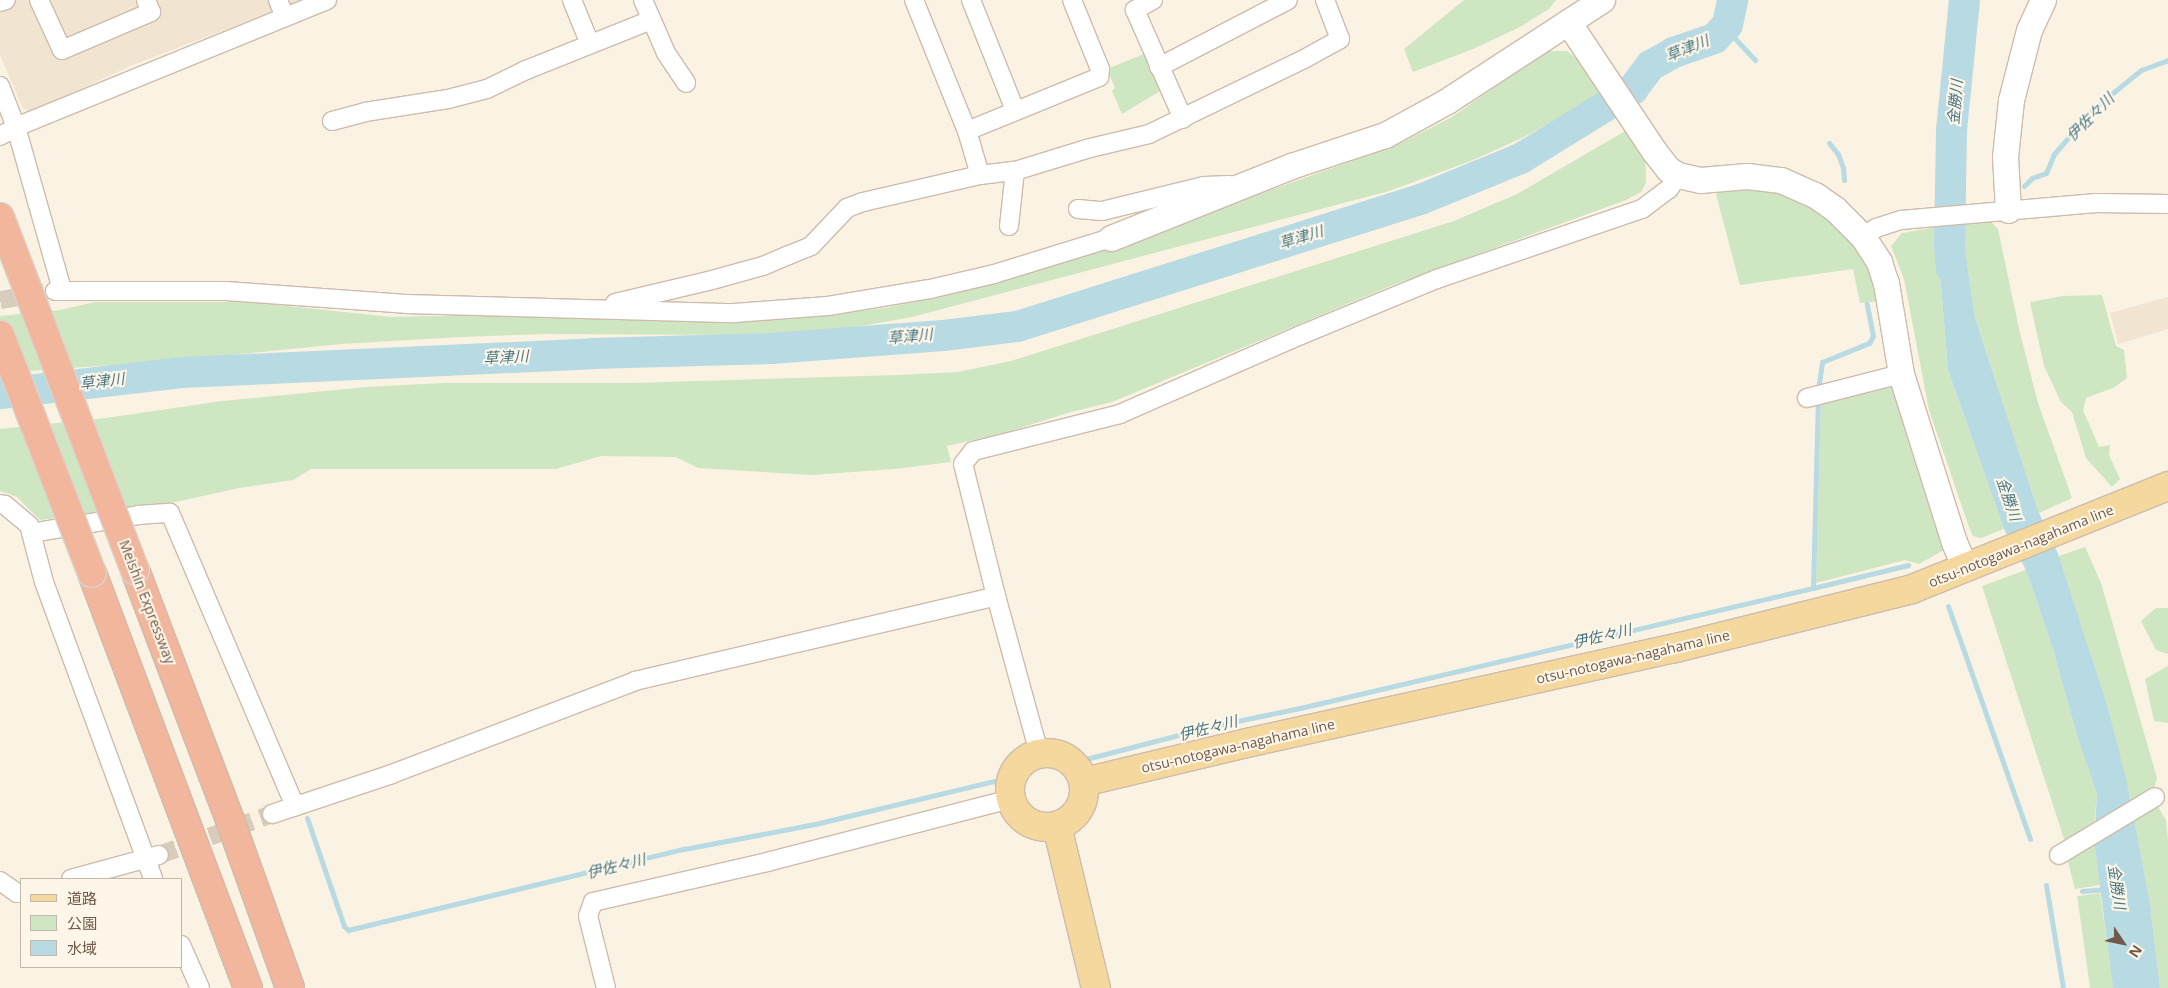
<!DOCTYPE html>
<meta charset="utf-8">
<style>
body{margin:0}
#map{position:relative;width:2168px;height:988px;overflow:hidden;background:#faf2e2;font-family:"Open Sans","Noto Sans JP",sans-serif}
div>[style]{position:absolute}
[style*='--x']{left:calc(var(--x)*1px);top:calc(var(--y)*1px);width:calc(var(--w)*1px);rotate:calc(var(--a)*1deg)}
.residential>*{inset:0;background:#f1e4d1}
.green>*{inset:0;background:#cfe6c2;transform-origin:0 0}
.water>*{inset:0;background:#b8dae2}
.stream>*{height:5px;margin:-2.5px;padding:0 2.5px;transform-origin:2.5px;border-radius:2.5px;background:#b8dae2}
.river>*{height:31px;margin:-15.5px;padding:0 15.5px;transform-origin:15.5px;border-radius:15.5px;background:#b8dae2}
.street-tunnel>*{height:18px;margin-top:-9px;transform-origin:0;background:repeating-linear-gradient(90deg,#d8ccbc 0 18px,transparent 0 27px)}
.roads{filter:drop-shadow(1px 0 #cdbcad) drop-shadow(-1px 0 #cdbcad) drop-shadow(0 1px #cdbcad) drop-shadow(0 -1px #cdbcad)}
.street>*{height:18px;margin:-9px;padding:0 9px;transform-origin:9px;border-radius:9px;background:#fff}
.secondary>*{height:25px;margin:-12.5px;padding:0 12.5px;transform-origin:12.5px;border-radius:12.5px;background:#fff}
.primary>*{height:28px;margin:-14px;padding:0 14px;transform-origin:14px;border-radius:14px;background:#f5d89e}
.primary>.ring{margin:-14px;padding:0;box-sizing:content-box;background:none;border:28px solid #f5d89e;border-radius:50%}
.highway>*{height:28px;margin:-14px;padding:0 14px;transform-origin:14px;border-radius:14px;background:#f1b69c}
.bridges{filter:drop-shadow(1px 0 #dad4d0) drop-shadow(-1px 0 #dad4d0) drop-shadow(0 1px #dad4d0) drop-shadow(0 -1px #dad4d0)}
.highway-bridge>*{height:28px;margin:-14px;padding:0 14px;transform-origin:14px;border-radius:14px;background:#f1b69c}
span{translate:-50% -50%;white-space:nowrap;text-align:center;line-height:1.15;-webkit-text-stroke:4px #fef6e8;paint-order:stroke}
.street-label{font-size:14px;color:#70594a}
.water-label{font-size:15px;color:#467682;font-style:italic}
.legend{position:absolute;left:20px;top:878px;width:162px;height:90px;box-sizing:border-box;background:#fef6e8;border:1px solid #c5b7a9;margin:0;padding:6px 9px;list-style:none;font-size:15px;color:#70594a}
.legend li{display:flex;align-items:center;gap:10px;height:25px}
.legend b{width:25px;border:1px solid #c5b7a9}
.north{position:absolute;left:2098px;top:918px;width:50px;height:50px;-webkit-text-stroke:4px #fef6e8;paint-order:stroke;rotate:124deg;font-size:14px;font-weight:700;line-height:20px;text-align:center;color:#70594a}
.north::after{content:'';display:block;margin:auto;width:18px;height:22px;background:#70594a;clip-path:polygon(50% 0,100% 100%,50% 72%,0 100%)}
</style>
<div id="map">
<div class="residential">
<i style="clip-path:polygon(0 0,303px 0,130px 66px,30px 113px,22px 107px,0 55px)"></i>
<i style="clip-path:polygon(2168px 297px,2168px 329px,2118px 344px,2110px 313px)"></i>
</div>
<div class="green">
<i style="clip-path:polygon(1464px 0,1556px 0,1549px 9px,1520px 27px,1473px 49px,1413px 72px,1404px 49px)"></i>
<i style="clip-path:polygon(1547px 51px,1567px 51px,1583px 64px,1602px 93px,1524px 137px,1471px 161px,1389px 191px,912px 317px,839px 330px,765px 335px,544px 334px,460px 337px,341px 344px,170px 361px,0 373px,0 316px,60px 310px,95px 302px,249px 302px,391px 317px,480px 315px,689px 322px,824px 315px,885px 308px,951px 294px,1010px 278px,1189px 219px,1397px 145px,1452px 117px)"></i>
<i style="clip-path:polygon(1144px 54px,1160px 91px,1122px 114px,1112px 91px,1115px 88px,1107px 69px)"></i>
<i style="clip-path:polygon(1627px 130px,1645px 160px,1646px 171px,1646px 183px,1641px 192px,1626px 200px,1393px 285px,1112px 402px,1071px 412px,1004px 433px,947px 446px,951px 462px,894px 469px,811px 475px,698px 468px,676px 457px,601px 456px,556px 469px,311px 469px,293px 480px,239px 488px,171px 503px,40px 520px,17px 497px,0 491px,0 429px,106px 418px,222px 401px,366px 387px,442px 383px,632px 383px,898px 375px,958px 372px,1011px 361px,1454px 221px,1517px 194px)"></i>
<i style="clip-path:polygon(1729px 187px,1766px 188px,1794px 196px,1806px 202px,1839px 226px,1867px 262px,1879px 301px,1860px 303px,1853px 269px,1740px 285px,1716px 194px)"></i>
<i style="clip-path:polygon(1989px 220px,1998px 229px,2019px 329px,2038px 403px,2072px 498px,2039px 513px,1975px 318px,1961px 223px)"></i>
<i style="clip-path:polygon(1936px 227px,1948px 370px,2004px 529px,1981px 538px,1973px 536px,1969px 527px,1929px 410px,1904px 279px,1891px 246px,1902px 233px)"></i>
<i style="clip-path:polygon(2102px 295px,2116px 346px,2124px 350px,2127px 378px,2113px 388px,2086px 398px,2083px 410px,2099px 447px,2110px 445px,2109px 455px,2120px 479px,2112px 487px,2086px 458px,2072px 412px,2061px 402px,2044px 366px,2030px 302px,2063px 296px)"></i>
<i style="clip-path:polygon(1885px 384px,1894px 388px,1944px 550px,1919px 564px,1905px 560px,1816px 583px,1821px 402px)"></i>
<i style="clip-path:polygon(2085px 547px,2101px 583px,2157px 778px,2154px 789px,2130px 804px,2107px 704px,2059px 556px)"></i>
<i style="clip-path:polygon(2026px 570px,2053px 649px,2077px 736px,2097px 794px,2094px 825px,2065px 842px,1982px 586px)"></i>
<i style="clip-path:polygon(2156px 608px,2168px 608px,2168px 654px,2156px 650px,2141px 621px)"></i>
<i style="clip-path:polygon(2168px 666px,2168px 723px,2154px 721px,2145px 679px)"></i>
<i style="clip-path:polygon(2155px 802px,2166px 820px,2168px 842px,2168px 988px,2160px 988px,2150px 903px,2133px 819px)"></i>
<i style="clip-path:polygon(2094px 840px,2100px 885px,2075px 889px,2068px 862px,2069px 855px)"></i>
<i style="left:2100px;top:893px;width:96px;height:23px;rotate:82deg"></i>
</div>
<div class="water">
<i style="clip-path:polygon(1961px 223px,1975px 318px,2039px 513px,2059px 556px,2107px 704px,2126px 779px,2150px 903px,2160px 988px,2113px 988px,2094px 840px,2097px 794px,2077px 736px,2053px 649px,2026px 570px,2004px 529px,1948px 370px,1936px 227px)"></i>
</div>
<div class="stream">
<i style="--x:1727;--y:24;--w:7;--a:82"></i>
<i style="--x:1728;--y:31;--w:40;--a:47"></i>
<i style="--x:1829;--y:143;--w:14;--a:51"></i>
<i style="--x:1838;--y:154;--w:15;--a:70"></i>
<i style="--x:1843;--y:168;--w:12;--a:85"></i>
<i style="--x:2024;--y:186;--w:11;--a:-45"></i>
<i style="--x:2032;--y:178;--w:15;--a:-20"></i>
<i style="--x:2046;--y:173;--w:21;--a:-67"></i>
<i style="--x:2054;--y:154;--w:60;--a:-49.1"></i>
<i style="--x:2093;--y:109;--w:62;--a:-39.1"></i>
<i style="--x:2141;--y:70;--w:29;--a:-20"></i>
<i style="--x:1818;--y:391;--w:29;--a:-82"></i>
<i style="--x:1822;--y:362;--w:51;--a:-22"></i>
<i style="--x:1869;--y:343;--w:8;--a:-60"></i>
<i style="--x:1873;--y:336;--w:33;--a:-101"></i>
<i style="--x:1813;--y:588;--w:98;--a:-13.6"></i>
<i style="--x:1948;--y:606;--w:247;--a:70.6"></i>
<i style="--x:1082;--y:760;--w:135;--a:-14.5"></i>
<i style="--x:1213;--y:726;--w:89;--a:-11.7"></i>
<i style="--x:1300;--y:708;--w:527;--a:-13.17"></i>
<i style="--x:1813;--y:588;--w:188;--a:-88.5"></i>
<i style="--x:307;--y:818;--w:114;--a:71.1"></i>
<i style="--x:344;--y:926;--w:6;--a:45"></i>
<i style="--x:348;--y:930;--w:346;--a:-13.6"></i>
<i style="--x:684;--y:849;--w:133;--a:-10.8"></i>
<i style="--x:815;--y:824;--w:192;--a:-13.5"></i>
<i style="--x:2046;--y:885;--w:104;--a:80.6"></i>
<i style="--x:2082;--y:891;--w:24;--a:-5"></i>
</div>
<div class="river">
<i style="--x:1951;--y:268;--w:24;--a:-95"></i>
<i style="--x:1949;--y:244;--w:114;--a:-89"></i>
<i style="--x:1951;--y:130;--w:131;--a:-84.3"></i>
<i style="--x:0;--y:393;--w:182;--a:-6.6"></i>
<i style="--x:181;--y:372;--w:411;--a:-2.6"></i>
<i style="--x:592;--y:353;--w:178;--a:-1.6"></i>
<i style="--x:770;--y:348;--w:173;--a:-4.3"></i>
<i style="--x:943;--y:335;--w:75;--a:-6.9"></i>
<i style="--x:1017;--y:326;--w:423;--a:-17.5"></i>
<i style="--x:1420;--y:199;--w:108;--a:-22.3"></i>
<i style="--x:1520;--y:158;--w:132;--a:-31.6"></i>
<i style="--x:1632;--y:89;--w:30;--a:-53"></i>
<i style="--x:1650;--y:65;--w:26;--a:-29"></i>
<i style="--x:1673;--y:52;--w:43;--a:-18.9"></i>
<i style="--x:1714;--y:38;--w:19;--a:-47"></i>
<i style="--x:1727;--y:24;--w:25;--a:-78"></i>
</div>
<div class="street-tunnel">
<i style="--x:0;--y:300;--w:56;--a:-9.3"></i>
<i style="--x:159;--y:855;--w:120;--a:-19.9"></i>
</div>
<div class="roads">
<div class="street">
<i style="--x:39;--y:0;--w:55;--a:65.3"></i>
<i style="--x:62;--y:50;--w:97;--a:-23.1"></i>
<i style="--x:151;--y:12;--w:13;--a:-113"></i>
<i style="--x:278;--y:0;--w:18;--a:68"></i>
<i style="--x:572;--y:0;--w:48;--a:67.8"></i>
<i style="--x:643;--y:0;--w:58;--a:66.5"></i>
<i style="--x:666;--y:53;--w:36;--a:56"></i>
<i style="--x:914;--y:0;--w:141;--a:68"></i>
<i style="--x:967;--y:131;--w:46;--a:73.5"></i>
<i style="--x:971;--y:0;--w:118;--a:68.2"></i>
<i style="--x:1153;--y:0;--w:21;--a:151"></i>
<i style="--x:1135;--y:10;--w:119;--a:66.2"></i>
<i style="--x:0;--y:2;--w:6;--a:-18"></i>
<i style="--x:1159;--y:67;--w:145;--a:-27.4"></i>
<i style="--x:0;--y:86;--w:44;--a:68.7"></i>
<i style="--x:16;--y:127;--w:169;--a:74.2"></i>
<i style="--x:332;--y:121;--w:34;--a:-15"></i>
<i style="--x:365;--y:112;--w:84;--a:-8.9"></i>
<i style="--x:448;--y:99;--w:40;--a:-14.4"></i>
<i style="--x:487;--y:89;--w:43;--a:-26"></i>
<i style="--x:526;--y:70;--w:135;--a:-21.8"></i>
<i style="--x:967;--y:131;--w:143;--a:-22.2"></i>
<i style="--x:1099;--y:77;--w:8;--a:-83"></i>
<i style="--x:1100;--y:69;--w:74;--a:-112.1"></i>
<i style="--x:0;--y:136;--w:18;--a:-29"></i>
<i style="--x:16;--y:127;--w:336;--a:-22.2"></i>
<i style="--x:1078;--y:209;--w:24;--a:5"></i>
<i style="--x:1102;--y:211;--w:105;--a:-13.8"></i>
<i style="--x:1204;--y:186;--w:26;--a:-2"></i>
<i style="--x:1009;--y:226;--w:55;--a:-83.8"></i>
<i style="--x:1863;--y:237;--w:16;--a:-35"></i>
<i style="--x:1876;--y:228;--w:26;--a:-18"></i>
<i style="--x:1901;--y:220;--w:196;--a:-5"></i>
<i style="--x:2096;--y:203;--w:72;--a:0.8"></i>
<i style="--x:55;--y:291;--w:171;--a:0"></i>
<i style="--x:226;--y:291;--w:180;--a:4.1"></i>
<i style="--x:406;--y:304;--w:328;--a:1.6"></i>
<i style="--x:734;--y:313;--w:94;--a:-4.3"></i>
<i style="--x:828;--y:306;--w:103;--a:-9.5"></i>
<i style="--x:930;--y:289;--w:66;--a:-13.2"></i>
<i style="--x:994;--y:274;--w:122;--a:-17.1"></i>
<i style="--x:615;--y:303;--w:100;--a:-13.3"></i>
<i style="--x:712;--y:280;--w:53;--a:-15.4"></i>
<i style="--x:763;--y:266;--w:28;--a:-23"></i>
<i style="--x:789;--y:255;--w:24;--a:-22"></i>
<i style="--x:811;--y:246;--w:52;--a:-46.5"></i>
<i style="--x:847;--y:208;--w:17;--a:-21"></i>
<i style="--x:863;--y:202;--w:120;--a:-13"></i>
<i style="--x:980;--y:175;--w:35;--a:-7"></i>
<i style="--x:1015;--y:171;--w:78;--a:-17"></i>
<i style="--x:1090;--y:148;--w:61;--a:-13.3"></i>
<i style="--x:1149;--y:134;--w:174;--a:-25.8"></i>
<i style="--x:1306;--y:58;--w:39;--a:-29"></i>
<i style="--x:1340;--y:39;--w:42;--a:-111"></i>
<i style="--x:1807;--y:398;--w:97;--a:-14.3"></i>
<i style="--x:0;--y:504;--w:5;--a:11"></i>
<i style="--x:5;--y:505;--w:31;--a:40"></i>
<i style="--x:29;--y:525;--w:59;--a:75.3"></i>
<i style="--x:44;--y:582;--w:316;--a:69.8"></i>
<i style="--x:31;--y:533;--w:109;--a:-9.5"></i>
<i style="--x:138;--y:515;--w:32;--a:-4"></i>
<i style="--x:170;--y:513;--w:319;--a:66.9"></i>
<i style="--x:1039;--y:753;--w:163;--a:-105.3"></i>
<i style="--x:996;--y:596;--w:136;--a:-104"></i>
<i style="--x:963;--y:464;--w:16;--a:-52"></i>
<i style="--x:973;--y:451;--w:152;--a:-14.1"></i>
<i style="--x:1120;--y:414;--w:197;--a:-23.6"></i>
<i style="--x:1301;--y:335;--w:147;--a:-22.4"></i>
<i style="--x:1437;--y:279;--w:217;--a:-18.9"></i>
<i style="--x:1642;--y:209;--w:34;--a:-37"></i>
<i style="--x:1669;--y:189;--w:17;--a:-57"></i>
<i style="--x:272;--y:814;--w:126;--a:-18.4"></i>
<i style="--x:392;--y:774;--w:260;--a:-20.9"></i>
<i style="--x:635;--y:681;--w:371;--a:-13.2"></i>
<i style="--x:2059;--y:855;--w:112;--a:-31.1"></i>
<i style="--x:71;--y:879;--w:91;--a:-15.3"></i>
<i style="--x:0;--y:881;--w:21;--a:35"></i>
<i style="--x:17;--y:893;--w:4;--a:0"></i>
<i style="--x:181;--y:945;--w:47;--a:66.2"></i>
<i style="--x:606;--y:988;--w:74;--a:-104"></i>
<i style="--x:588;--y:916;--w:15;--a:-70"></i>
<i style="--x:593;--y:902;--w:179;--a:-12.9"></i>
<i style="--x:767;--y:862;--w:251;--a:-14.5"></i>
</div>
<div class="secondary">
<i style="--x:1568;--y:22;--w:155;--a:56.3"></i>
<i style="--x:1654;--y:151;--w:23;--a:52"></i>
<i style="--x:1668;--y:169;--w:12;--a:31"></i>
<i style="--x:1678;--y:175;--w:23;--a:13"></i>
<i style="--x:1700;--y:180;--w:47;--a:-4.9"></i>
<i style="--x:1747;--y:176;--w:34;--a:7"></i>
<i style="--x:1781;--y:180;--w:37;--a:24"></i>
<i style="--x:1815;--y:195;--w:24;--a:35"></i>
<i style="--x:1835;--y:209;--w:40;--a:45"></i>
<i style="--x:1863;--y:237;--w:30;--a:57"></i>
<i style="--x:1879;--y:262;--w:22;--a:72"></i>
<i style="--x:1886;--y:283;--w:92;--a:80.6"></i>
<i style="--x:1901;--y:374;--w:176;--a:72.5"></i>
<i style="--x:1954;--y:542;--w:28;--a:67"></i>
<i style="--x:2008;--y:210;--w:53;--a:-93.2"></i>
<i style="--x:2005;--y:157;--w:57;--a:-84"></i>
<i style="--x:2011;--y:100;--w:72;--a:-75.6"></i>
<i style="--x:2029;--y:30;--w:33;--a:-65"></i>
<i style="--x:1111;--y:238;--w:194;--a:-21.8"></i>
<i style="--x:1291;--y:166;--w:99;--a:-18.3"></i>
<i style="--x:1385;--y:135;--w:71;--a:-28.7"></i>
<i style="--x:1447;--y:101;--w:185;--a:-33.1"></i>
</div>
<div class="primary">
<i class="ring" style="left:1010px;top:753px;width:46px;height:46px"></i>
<i style="--x:1084;--y:782;--w:168;--a:-13.5"></i>
<i style="--x:1247;--y:743;--w:439;--a:-12.5"></i>
<i style="--x:1676;--y:648;--w:243;--a:-14"></i>
<i style="--x:1912;--y:589;--w:276;--a:-21.9"></i>
<i style="--x:1057;--y:826;--w:167;--a:76.5"></i>
</div>
<div class="highway">
<i style="--x:135;--y:570;--w:271;--a:69.2"></i>
<i style="--x:231;--y:823;--w:175;--a:70.3"></i>
<i style="--x:92;--y:573;--w:443;--a:69.4"></i>
</div>
</div>
<div class="bridges">
<div class="highway-bridge">
<i style="--x:0;--y:217;--w:378;--a:69.1"></i>
<i style="--x:0;--y:335;--w:255;--a:68.9"></i>
</div>
</div>
<div class="street-label">
<span style="left:2021px;top:546px;rotate:-22deg">otsu-notogawa-nagahama line</span>
<span style="left:147px;top:602px;rotate:69deg">Meishin Expressway</span>
<span style="left:1633px;top:657px;rotate:-13deg">otsu-notogawa-nagahama line</span>
<span style="left:1238px;top:746px;rotate:-13deg">otsu-notogawa-nagahama line</span>
</div>
<div class="water-label">
<span style="left:1687px;top:48px;rotate:-22deg">草津川</span>
<span style="left:1955px;top:102px;rotate:-85deg">金勝川</span>
<span style="left:2090px;top:117px;rotate:-45deg">伊佐々川</span>
<span style="left:1301px;top:237px;rotate:-17deg">草津川</span>
<span style="left:910px;top:336px;rotate:-5deg">草津川</span>
<span style="left:506px;top:357px;rotate:-3deg">草津川</span>
<span style="left:102px;top:381px;rotate:-7deg">草津川</span>
<span style="left:2009px;top:499px;rotate:71deg">金勝川</span>
<span style="left:1602px;top:636px;rotate:-13deg">伊佐々川</span>
<span style="left:1208px;top:728px;rotate:-14deg">伊佐々川</span>
<span style="left:616px;top:866px;rotate:-14deg">伊佐々川</span>
<span style="left:2117px;top:887px;rotate:81deg">金勝川</span>
</div>
<ul class="legend">
<li><b style="height:6px;background:#f5d89e"></b>道路</li>
<li><b style="height:14px;background:#cfe6c2"></b>公園</li>
<li><b style="height:14px;background:#b8dae2"></b>水域</li>
</ul>
<div class="north">N</div>
</div>
